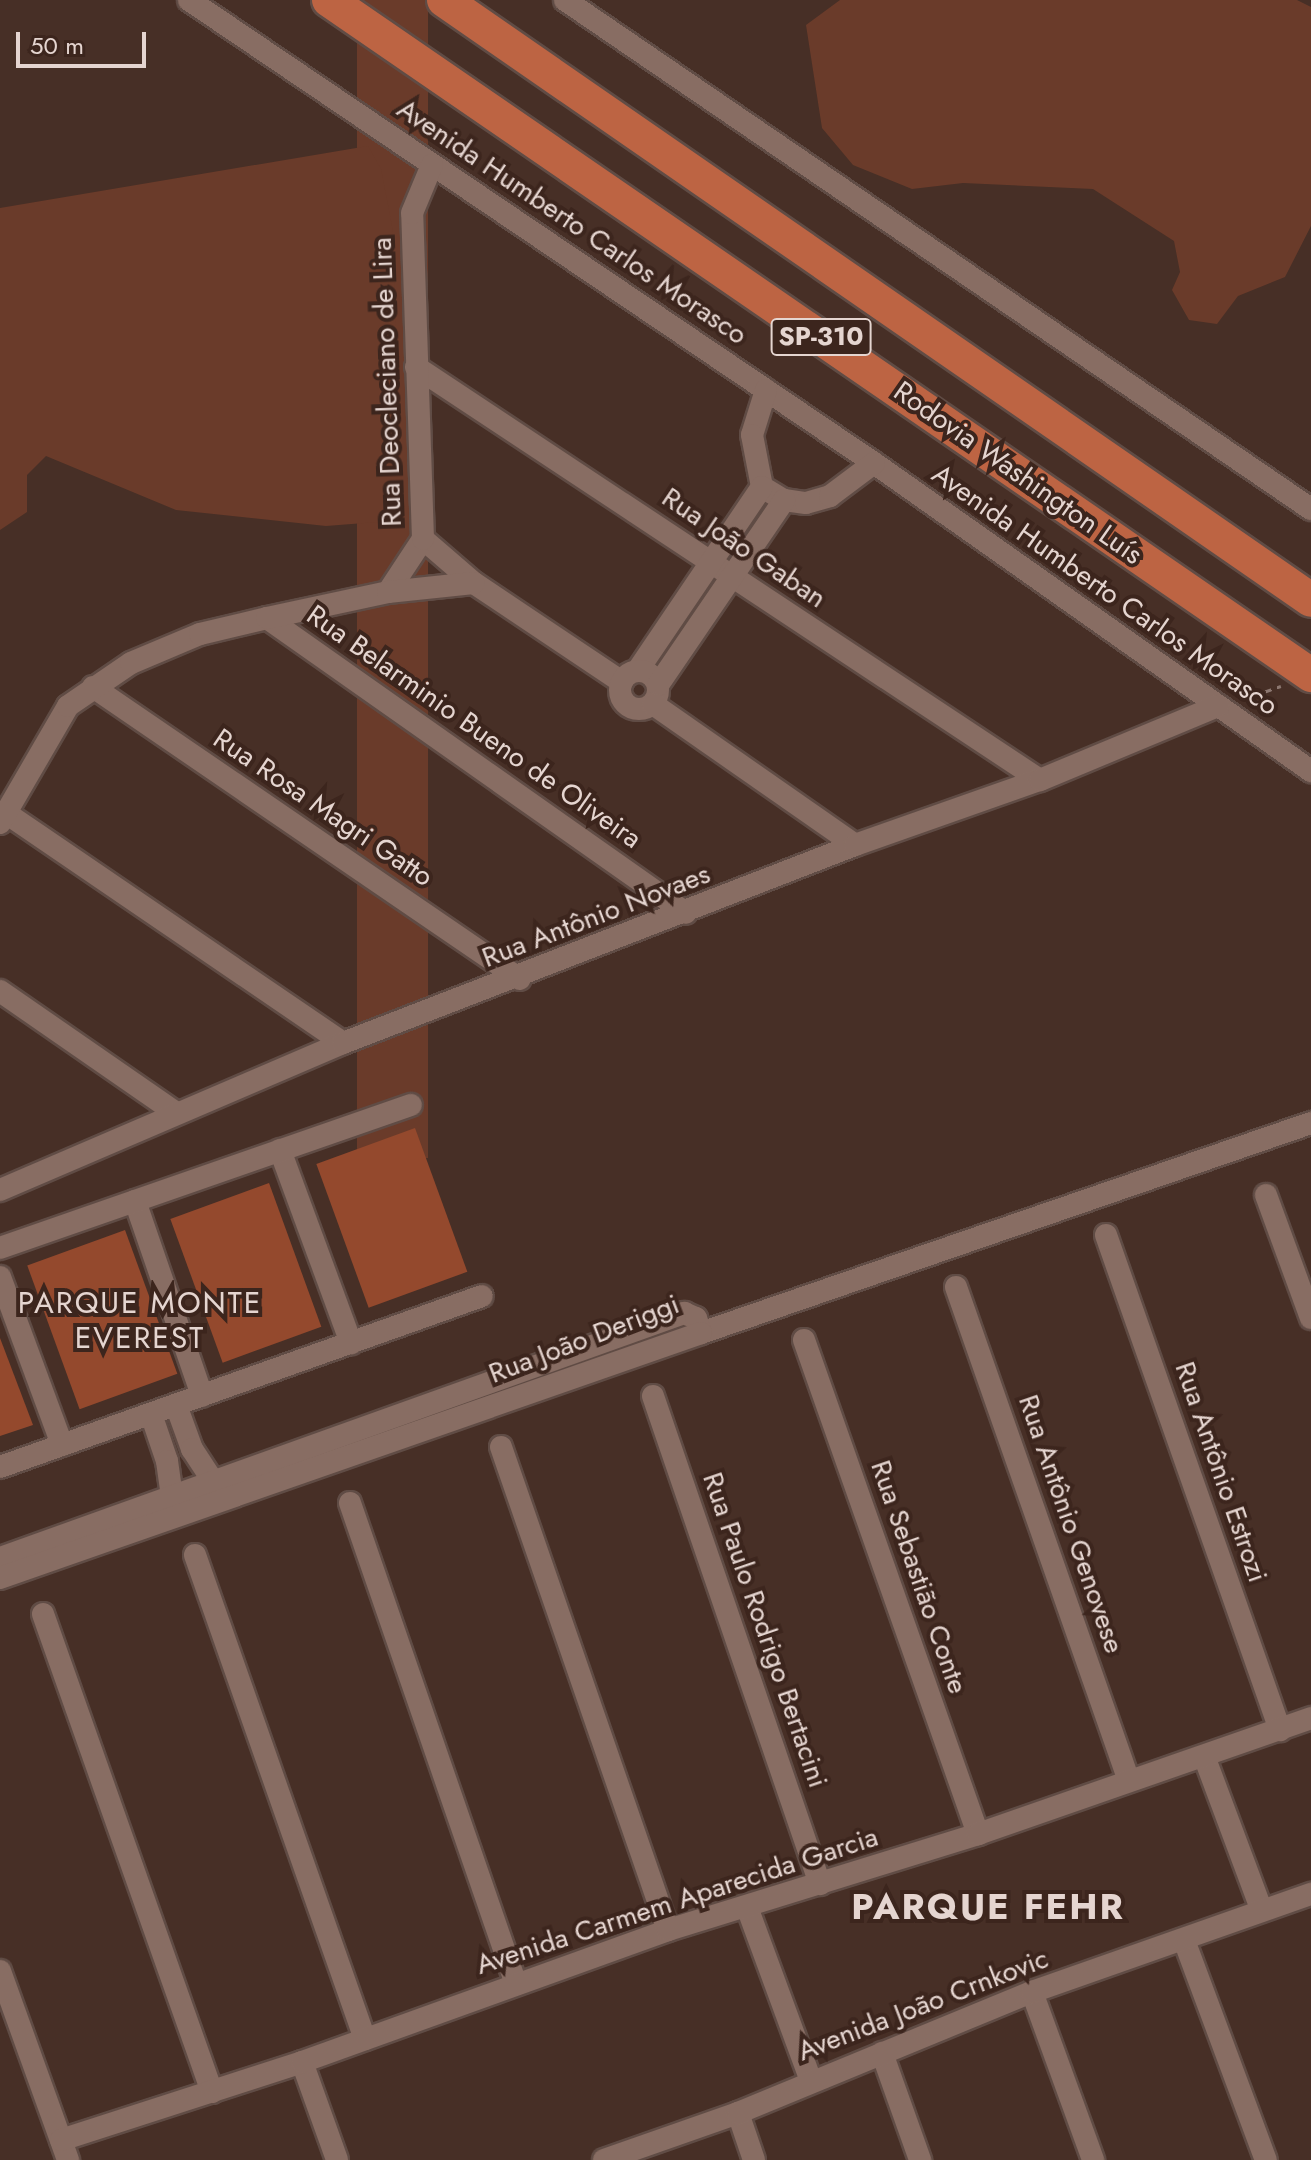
<!DOCTYPE html>
<meta charset="utf-8">
<style>
body{margin:0}
#map{position:relative;width:1311px;height:2160px;overflow:hidden;background:#472f26;font-family:Jost,sans-serif}
div>[style]{position:absolute}
[style*='--x']{left:calc(var(--x)*1px);top:calc(var(--y)*1px);width:calc(var(--w)*1px);rotate:calc(var(--a)*1deg)}
.green>*{inset:0;background:#6a3b2a;transform-origin:0 0}
.building>*{inset:0;background:#94492d;transform-origin:0 0}
.path>*{height:3px;margin-top:-1.5px;transform-origin:0;background:repeating-linear-gradient(90deg,#8c7770 0 6px,transparent 0 12px)}
.roads{filter:drop-shadow(2px 0 #604c45) drop-shadow(-2px 0 #604c45) drop-shadow(0 2px #604c45) drop-shadow(0 -2px #604c45)}
.minor>*{height:22px;margin:-11px;padding:0 11px;transform-origin:11px;border-radius:11px;background:#886d63}
.minor>.ring{margin:-11px;padding:0;box-sizing:content-box;background:none;border:22px solid #886d63;border-radius:50%}
.highway>*{height:34px;margin:-17px;padding:0 17px;transform-origin:17px;border-radius:17px;background:#bd6443}
span{translate:-50% -50%;white-space:nowrap;text-align:center;line-height:1.15;-webkit-text-stroke:8px #3c251d;paint-order:stroke}
.shield-label span{padding:2px 6px;background:#3c251d;border:2px solid;border-radius:6px;-webkit-text-stroke-width:0}
.shield-label{font-size:26px;color:#e5d5d0;font-weight:700}
.street-label{font-size:28px;color:#e5d5d0}
.neighbourhood-label{font-size:30px;color:#e5d5d0;letter-spacing:2px}
.district-label{font-size:36px;color:#e5d5d0;font-weight:700;letter-spacing:2px}
.scale{position:absolute;left:16px;top:32px;width:130px;height:36px;box-sizing:border-box;border:4px solid #e5d5d0;border-top:0;padding-left:10px;font-size:24px;line-height:28px;white-space:nowrap;color:#e5d5d0;-webkit-text-stroke:6px #3c251d;paint-order:stroke}
</style>
<div id="map">
<div class="green">
<i style="left:357px;top:0;width:71px;height:1158px"></i>
<i style="clip-path:polygon(840px 0,1297px 0,1311px 7px,1311px 226px,1285px 277px,1238px 296px,1217px 324px,1189px 320px,1172px 290px,1180px 272px,1174px 241px,1093px 189px,963px 183px,912px 189px,853px 165px,822px 128px,806px 25px)"></i>
<i style="clip-path:polygon(368px 146px,381px 169px,392px 226px,403px 520px,326px 526px,176px 510px,46px 456px,27px 475px,27px 512px,0 530px,0 208px)"></i>
</div>
<div class="building">
<i style="left:415px;top:1128px;width:153px;height:105px;rotate:70deg"></i>
<i style="left:269px;top:1183px;width:153px;height:105px;rotate:70deg"></i>
<i style="left:125px;top:1230px;width:153px;height:104px;rotate:70deg"></i>
<i style="clip-path:polygon(0 1338px,33px 1425px,0 1436px)"></i>
</div>
<div class="path">
<i style="--x:1243;--y:699;--w:40;--a:-18.9"></i>
</div>
<div class="roads">
<div class="minor">
<i style="--x:189;--y:0;--w:827;--a:34.06"></i>
<i style="--x:874;--y:463;--w:535;--a:35.18"></i>
<i style="--x:565;--y:0;--w:903;--a:34.31"></i>
<i style="--x:416;--y:367;--w:748;--a:33.5"></i>
<i style="--x:766;--y:390;--w:47;--a:107.3"></i>
<i style="--x:752;--y:435;--w:53;--a:79.1"></i>
<i style="--x:762;--y:487;--w:26;--a:31"></i>
<i style="--x:784;--y:500;--w:22;--a:8"></i>
<i style="--x:806;--y:503;--w:25;--a:-16"></i>
<i style="--x:830;--y:496;--w:55;--a:-36.9"></i>
<i style="--x:423;--y:539;--w:67;--a:40.8"></i>
<i style="--x:474;--y:583;--w:178;--a:33.8"></i>
<i style="--x:388;--y:592;--w:64;--a:-56.6"></i>
<i style="--x:423;--y:539;--w:326;--a:-91.9"></i>
<i style="--x:412;--y:213;--w:52;--a:-67.4"></i>
<i style="--x:267;--y:618;--w:512;--a:35.15"></i>
<i style="--x:638;--y:670;--w:221;--a:-55.9"></i>
<i class="ring" style="left:620px;top:671px;width:16px;height:16px"></i>
<i style="--x:658;--y:685;--w:224;--a:-55.7"></i>
<i style="--x:93;--y:687;--w:517;--a:34.37"></i>
<i style="--x:653;--y:704;--w:246;--a:34.9"></i>
<i style="--x:6;--y:813;--w:408;--a:34.3"></i>
<i style="--x:0;--y:823;--w:135;--a:-59.8"></i>
<i style="--x:68;--y:706;--w:76;--a:-34.3"></i>
<i style="--x:131;--y:663;--w:75;--a:-22.8"></i>
<i style="--x:200;--y:634;--w:69;--a:-13.4"></i>
<i style="--x:267;--y:618;--w:124;--a:-12.1"></i>
<i style="--x:388;--y:592;--w:86;--a:-6"></i>
<i style="--x:0;--y:991;--w:214;--a:34.7"></i>
<i style="--x:280;--y:1150;--w:206;--a:69.8"></i>
<i style="--x:0;--y:1190;--w:373;--a:-23.2"></i>
<i style="--x:343;--y:1043;--w:549;--a:-21.14"></i>
<i style="--x:855;--y:845;--w:196;--a:-19.4"></i>
<i style="--x:1040;--y:780;--w:193;--a:-22.6"></i>
<i style="--x:1266;--y:1195;--w:131;--a:69.9"></i>
<i style="--x:135;--y:1201;--w:206;--a:71"></i>
<i style="--x:1106;--y:1235;--w:525;--a:70.63"></i>
<i style="--x:0;--y:1248;--w:435;--a:-19.2"></i>
<i style="--x:0;--y:1277;--w:179;--a:69.7"></i>
<i style="--x:956;--y:1287;--w:523;--a:70.7"></i>
<i style="--x:701;--y:1333;--w:645;--a:-19"></i>
<i style="--x:804;--y:1340;--w:524;--a:70.6"></i>
<i style="--x:653;--y:1396;--w:516;--a:71.11"></i>
<i style="--x:176;--y:1405;--w:47;--a:70"></i>
<i style="--x:192;--y:1449;--w:55;--a:56.9"></i>
<i style="--x:151;--y:1414;--w:50;--a:71.2"></i>
<i style="--x:167;--y:1461;--w:50;--a:82"></i>
<i style="--x:501;--y:1447;--w:511;--a:70.93"></i>
<i style="--x:0;--y:1467;--w:511;--a:-19.53"></i>
<i style="--x:350;--y:1503;--w:509;--a:70.96"></i>
<i style="--x:195;--y:1555;--w:513;--a:70.65"></i>
<i style="--x:0;--y:1558;--w:727;--a:-19.71"></i>
<i style="--x:684;--y:1313;--w:13;--a:23"></i>
<i style="--x:696;--y:1318;--w:16;--a:72"></i>
<i style="--x:701;--y:1333;--w:743;--a:160.74"></i>
<i style="--x:43;--y:1614;--w:507;--a:70.53"></i>
<i style="--x:1204;--y:1756;--w:165;--a:69.5"></i>
<i style="--x:747;--y:1907;--w:185;--a:69.8"></i>
<i style="--x:1184;--y:1940;--w:235;--a:69.6"></i>
<i style="--x:0;--y:1971;--w:201;--a:70.2"></i>
<i style="--x:1032;--y:1992;--w:179;--a:70"></i>
<i style="--x:882;--y:2053;--w:114;--a:70.4"></i>
<i style="--x:302;--y:2062;--w:104;--a:70.3"></i>
<i style="--x:738;--y:2113;--w:50;--a:71.2"></i>
<i style="--x:61;--y:2140;--w:253;--a:-17.9"></i>
<i style="--x:302;--y:2062;--w:389;--a:-19.8"></i>
<i style="--x:668;--y:1930;--w:325;--a:-17.2"></i>
<i style="--x:978;--y:1834;--w:353;--a:-19.2"></i>
<i style="--x:604;--y:2160;--w:142;--a:-19.3"></i>
<i style="--x:738;--y:2113;--w:318;--a:-22.4"></i>
<i style="--x:1032;--y:1992;--w:296;--a:-19.4"></i>
</div>
<div class="highway">
<i style="--x:329;--y:0;--w:1192;--a:34.5"></i>
<i style="--x:444;--y:0;--w:1054;--a:34.68"></i>
</div>
</div>
<div class="shield-label">
<span style="left:821px;top:337px">SP-310</span>
</div>
<div class="street-label">
<span style="left:572px;top:222px;rotate:34deg">Avenida Humberto Carlos Morasco</span>
<span style="left:387px;top:382px;rotate:-92deg">Rua Deocleciano de Lira</span>
<span style="left:1018px;top:473px;rotate:35deg">Rodovia Washington Luís</span>
<span style="left:744px;top:548px;rotate:34deg">Rua João Gaban</span>
<span style="left:1105px;top:590px;rotate:35deg">Avenida Humberto Carlos Morasco</span>
<span style="left:474px;top:727px;rotate:35deg">Rua Belarminio Bueno de Oliveira</span>
<span style="left:323px;top:808px;rotate:34deg">Rua Rosa Magri Gatto</span>
<span style="left:596px;top:916px;rotate:-21deg">Rua Antônio Novaes</span>
<span style="left:584px;top:1339px;rotate:-21deg">Rua João Deriggi</span>
<span style="left:1221px;top:1472px;rotate:71deg">Rua Antônio Estrozi</span>
<span style="left:1071px;top:1524px;rotate:71deg">Rua Antônio Genovese</span>
<span style="left:919px;top:1577px;rotate:71deg">Rua Sebastião Conte</span>
<span style="left:765px;top:1630px;rotate:71deg">Rua Paulo Rodrigo Bertacini</span>
<span style="left:677px;top:1901px;rotate:-18deg">Avenida Carmem Aparecida Garcia</span>
<span style="left:923px;top:2005px;rotate:-21deg">Avenida João Crnkovic</span>
</div>
<div class="neighbourhood-label">
<span style="left:140px;top:1320px">PARQUE MONTE<br>EVEREST</span>
</div>
<div class="district-label">
<span style="left:988px;top:1907px">PARQUE FEHR</span>
</div>
<div class="scale">50 m</div>
</div>
